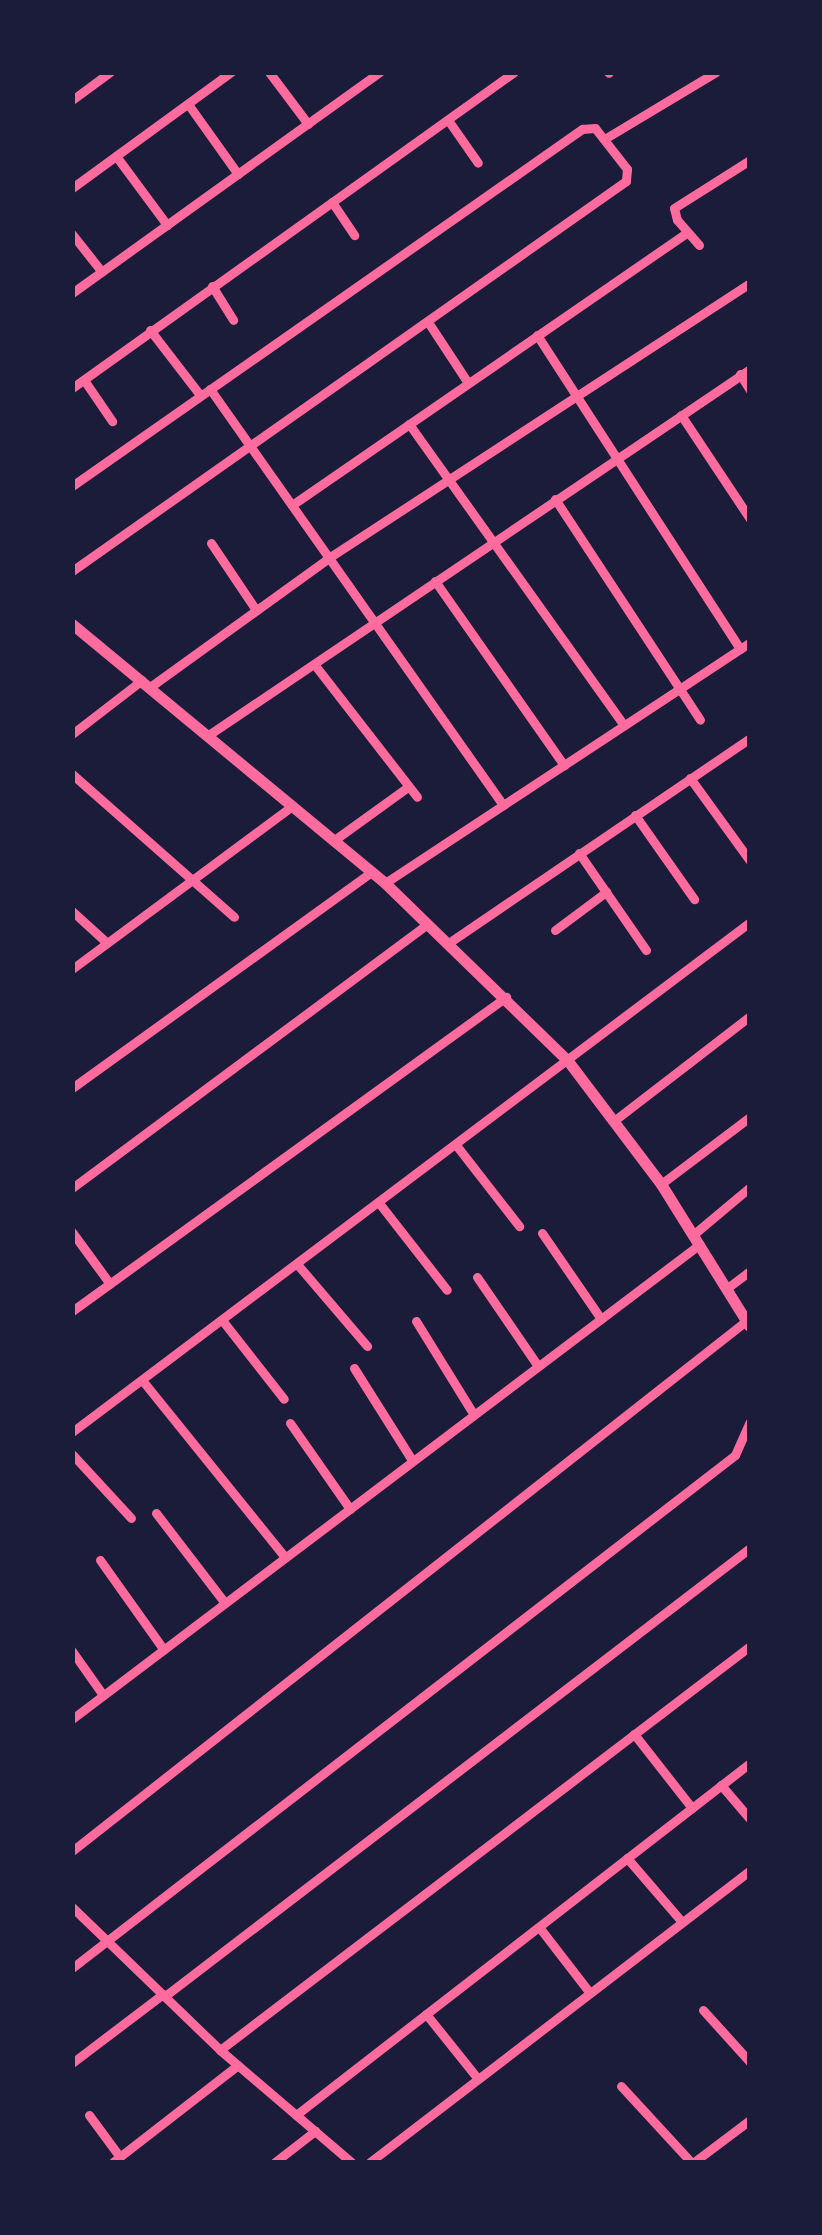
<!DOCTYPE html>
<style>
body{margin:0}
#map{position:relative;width:822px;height:2235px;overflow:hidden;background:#1b1b3a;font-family:"Open Sans",sans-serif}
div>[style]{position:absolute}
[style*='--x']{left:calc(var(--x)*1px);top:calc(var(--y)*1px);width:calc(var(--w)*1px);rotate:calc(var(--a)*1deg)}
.minor>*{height:9px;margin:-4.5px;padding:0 4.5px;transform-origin:4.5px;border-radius:4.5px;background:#ff6b9d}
.tertiary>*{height:11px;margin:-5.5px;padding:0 5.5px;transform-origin:5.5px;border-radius:5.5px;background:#ff6b9d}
span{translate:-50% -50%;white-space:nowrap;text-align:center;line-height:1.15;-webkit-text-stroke:8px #1b1b3a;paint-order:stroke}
.frame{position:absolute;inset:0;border:75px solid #1b1b3a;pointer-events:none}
</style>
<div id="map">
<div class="minor">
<i style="--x:269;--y:72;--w:65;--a:53.1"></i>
<i style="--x:608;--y:72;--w:1;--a:45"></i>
<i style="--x:72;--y:100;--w:47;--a:-36.4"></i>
<i style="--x:188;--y:104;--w:86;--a:54.5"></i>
<i style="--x:448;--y:120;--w:52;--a:55.1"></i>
<i style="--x:606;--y:138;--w:128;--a:-31"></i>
<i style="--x:116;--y:156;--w:86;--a:53.5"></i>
<i style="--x:72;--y:188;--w:197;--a:-36.1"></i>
<i style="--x:332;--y:202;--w:40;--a:56"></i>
<i style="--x:72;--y:234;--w:48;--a:51.7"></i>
<i style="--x:699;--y:245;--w:33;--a:-131"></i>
<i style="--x:677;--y:220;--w:12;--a:-104"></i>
<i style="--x:674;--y:208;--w:90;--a:-32.3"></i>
<i style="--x:212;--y:286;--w:40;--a:58"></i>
<i style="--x:72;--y:293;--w:379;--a:-35.7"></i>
<i style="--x:428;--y:322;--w:73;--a:56.7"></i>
<i style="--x:150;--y:330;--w:82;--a:52.4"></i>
<i style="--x:537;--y:335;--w:374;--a:57.1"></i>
<i style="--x:740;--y:374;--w:19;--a:58"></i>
<i style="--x:84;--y:380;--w:50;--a:55.7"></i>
<i style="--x:72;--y:388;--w:543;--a:-35.56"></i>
<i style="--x:210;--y:389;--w:509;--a:54.84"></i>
<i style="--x:681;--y:415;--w:125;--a:56.4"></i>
<i style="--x:409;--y:424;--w:370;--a:54.5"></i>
<i style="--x:72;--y:486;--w:623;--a:-34.99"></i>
<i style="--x:582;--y:129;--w:13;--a:-4"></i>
<i style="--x:595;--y:128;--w:52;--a:52"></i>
<i style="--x:627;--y:169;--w:12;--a:95"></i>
<i style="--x:626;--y:181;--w:678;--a:144.86"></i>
<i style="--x:555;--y:499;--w:264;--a:56.7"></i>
<i style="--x:292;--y:505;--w:480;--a:-34.6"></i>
<i style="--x:211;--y:543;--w:81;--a:56.1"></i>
<i style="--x:435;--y:581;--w:225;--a:55"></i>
<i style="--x:314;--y:664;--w:168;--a:52.2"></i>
<i style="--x:150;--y:687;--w:222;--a:-35.8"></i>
<i style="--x:330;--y:557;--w:501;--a:-33.12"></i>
<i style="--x:72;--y:734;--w:88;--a:-37.6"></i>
<i style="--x:207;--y:736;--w:655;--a:-34.05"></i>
<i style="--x:72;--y:774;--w:216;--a:41.4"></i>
<i style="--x:690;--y:778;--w:102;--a:54.1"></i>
<i style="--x:635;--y:815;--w:103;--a:54.9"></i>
<i style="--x:333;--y:841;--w:92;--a:-35.8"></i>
<i style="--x:579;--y:853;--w:118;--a:55.4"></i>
<i style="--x:385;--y:883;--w:437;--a:-33.4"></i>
<i style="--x:72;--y:911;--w:47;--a:42.4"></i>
<i style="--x:555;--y:930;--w:64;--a:-36.7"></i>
<i style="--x:450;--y:942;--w:363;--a:-34.2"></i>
<i style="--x:72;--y:969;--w:272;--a:-36.5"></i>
<i style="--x:72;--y:1088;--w:369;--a:-35.8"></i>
<i style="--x:615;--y:1120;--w:170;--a:-37.6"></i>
<i style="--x:456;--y:1145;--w:103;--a:52.1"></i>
<i style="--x:661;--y:1184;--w:111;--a:-37"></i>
<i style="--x:72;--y:1188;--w:443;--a:-36.6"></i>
<i style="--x:379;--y:1203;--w:110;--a:52"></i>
<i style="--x:72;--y:1232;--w:64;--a:53.8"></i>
<i style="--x:542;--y:1233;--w:104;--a:55.5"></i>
<i style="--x:694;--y:1234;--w:73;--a:-40"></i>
<i style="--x:297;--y:1264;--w:108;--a:49.5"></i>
<i style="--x:477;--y:1277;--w:108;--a:55.6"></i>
<i style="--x:726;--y:1289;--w:30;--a:-37"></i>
<i style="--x:72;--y:1311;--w:536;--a:-35.89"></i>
<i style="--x:222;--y:1320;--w:100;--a:51.9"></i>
<i style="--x:416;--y:1321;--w:110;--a:58.3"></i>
<i style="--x:354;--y:1368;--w:109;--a:57.8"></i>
<i style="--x:142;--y:1380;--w:228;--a:51.1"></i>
<i style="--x:290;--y:1423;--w:105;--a:55.1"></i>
<i style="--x:72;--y:1432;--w:848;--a:-36.95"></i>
<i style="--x:72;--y:1454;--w:87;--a:47.3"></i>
<i style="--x:156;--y:1513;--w:113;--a:52.5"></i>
<i style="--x:100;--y:1560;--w:110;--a:54.6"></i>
<i style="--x:72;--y:1651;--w:54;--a:54.8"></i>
<i style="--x:72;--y:1719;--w:787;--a:-37.1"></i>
<i style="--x:634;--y:1734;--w:94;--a:51.9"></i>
<i style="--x:721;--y:1785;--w:45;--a:49.5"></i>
<i style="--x:72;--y:1851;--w:857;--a:-38.18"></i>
<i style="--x:627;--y:1858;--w:84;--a:49.3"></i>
<i style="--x:72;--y:1907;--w:206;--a:44"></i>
<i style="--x:220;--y:2050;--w:172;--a:40.5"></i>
<i style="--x:539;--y:1927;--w:83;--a:52.3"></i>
<i style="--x:72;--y:1968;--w:838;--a:-37.73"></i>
<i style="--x:735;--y:1455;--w:36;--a:-66"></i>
<i style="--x:165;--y:1996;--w:737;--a:-37.45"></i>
<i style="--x:703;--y:2010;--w:70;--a:47.9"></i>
<i style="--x:426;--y:2014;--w:83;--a:51.3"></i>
<i style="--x:220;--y:2050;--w:666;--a:-37.32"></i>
<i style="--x:72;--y:2063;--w:114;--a:-37.2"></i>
<i style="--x:621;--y:2086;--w:103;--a:47.4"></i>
<i style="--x:89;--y:2115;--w:52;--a:53.6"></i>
<i style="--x:296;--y:2115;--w:574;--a:-37.79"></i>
<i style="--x:113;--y:2162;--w:158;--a:-37.8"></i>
<i style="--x:275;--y:2162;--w:51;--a:-37.8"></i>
<i style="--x:370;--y:2162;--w:479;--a:-37.5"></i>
<i style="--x:694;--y:2162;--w:70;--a:-36.9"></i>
</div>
<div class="tertiary">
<i style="--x:72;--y:624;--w:406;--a:39.6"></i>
<i style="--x:385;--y:883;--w:255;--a:44.2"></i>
<i style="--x:568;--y:1061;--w:154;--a:52.9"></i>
<i style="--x:661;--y:1184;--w:168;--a:58.1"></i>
</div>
<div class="frame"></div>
</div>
